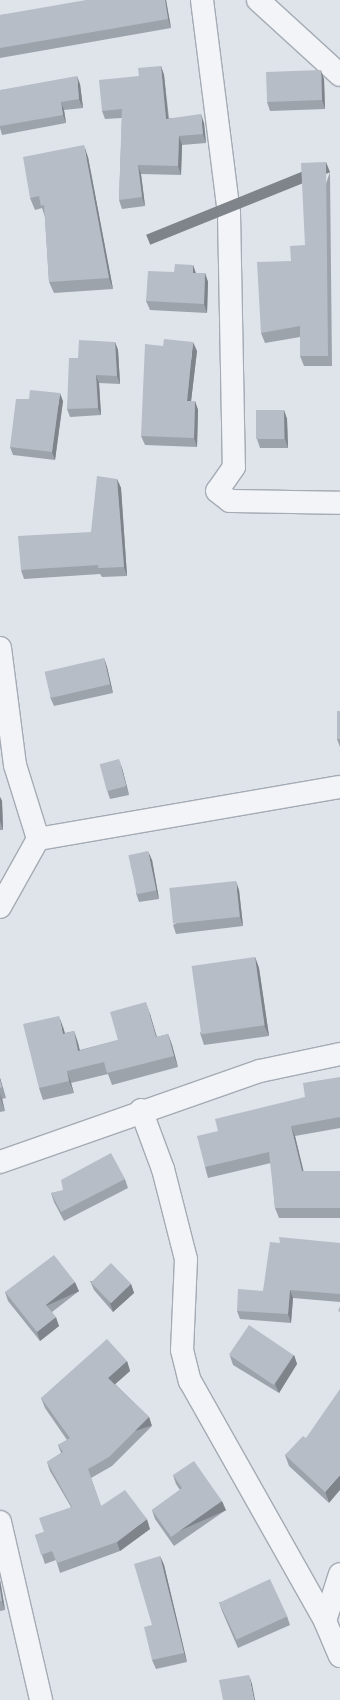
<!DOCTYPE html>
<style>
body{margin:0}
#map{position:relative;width:340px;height:1700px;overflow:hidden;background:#dfe4ea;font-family:"Roboto Condensed",sans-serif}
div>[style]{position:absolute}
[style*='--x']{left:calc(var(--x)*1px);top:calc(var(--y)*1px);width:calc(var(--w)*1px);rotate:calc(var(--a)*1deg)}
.roads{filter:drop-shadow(1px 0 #a4abb4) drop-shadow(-1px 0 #a4abb4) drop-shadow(0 1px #a4abb4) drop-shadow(0 -1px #a4abb4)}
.street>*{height:22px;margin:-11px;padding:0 11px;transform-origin:11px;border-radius:11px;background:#f3f4f8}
.wall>*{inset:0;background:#9da3ab}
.shaded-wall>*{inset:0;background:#7f848b;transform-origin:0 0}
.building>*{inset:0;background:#b6bdc7;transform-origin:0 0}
span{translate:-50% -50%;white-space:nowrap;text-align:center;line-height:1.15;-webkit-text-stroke:3px #eff3f7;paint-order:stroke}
</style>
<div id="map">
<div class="roads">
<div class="street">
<i style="--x:202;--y:0;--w:215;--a:82.8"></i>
<i style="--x:229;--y:213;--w:254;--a:88.9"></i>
<i style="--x:234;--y:467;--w:29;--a:125"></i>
<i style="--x:217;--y:491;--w:16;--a:38"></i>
<i style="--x:230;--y:501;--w:110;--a:1"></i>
<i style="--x:258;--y:0;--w:111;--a:42.4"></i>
<i style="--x:0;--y:648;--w:118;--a:82.7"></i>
<i style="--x:15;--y:765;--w:77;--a:72.7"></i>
<i style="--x:0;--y:907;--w:78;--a:-60.8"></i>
<i style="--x:38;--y:839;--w:306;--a:-9.8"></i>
<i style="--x:141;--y:1110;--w:63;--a:69.6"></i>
<i style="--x:163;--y:1169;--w:93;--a:75.7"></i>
<i style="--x:186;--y:1259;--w:91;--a:92.5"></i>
<i style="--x:182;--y:1350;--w:32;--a:76"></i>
<i style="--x:190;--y:1381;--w:275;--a:60.6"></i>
<i style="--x:325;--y:1621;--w:38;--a:67"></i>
<i style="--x:0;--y:1162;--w:275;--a:-19.3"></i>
<i style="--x:260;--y:1071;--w:82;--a:-12"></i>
<i style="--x:0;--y:1522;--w:183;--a:77"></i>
<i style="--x:325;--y:1621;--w:49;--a:-72.3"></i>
</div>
</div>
<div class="wall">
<i style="clip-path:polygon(166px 0,171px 28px,0 58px,0 15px)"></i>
<i style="clip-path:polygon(161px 66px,164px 75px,169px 118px,204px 123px,206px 143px,182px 145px,181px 175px,141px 174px,145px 206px,122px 209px,119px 200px,122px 118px,105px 119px,102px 111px,139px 76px)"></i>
<i style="clip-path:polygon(324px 79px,325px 109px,270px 111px,267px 102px)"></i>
<i style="clip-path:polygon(80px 84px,83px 108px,64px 110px,66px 123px,2px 135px,0 128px,0 90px)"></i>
<i style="clip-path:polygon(88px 157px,113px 289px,54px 293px,49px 282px,45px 217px,42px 208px,35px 210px,30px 198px)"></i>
<i style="clip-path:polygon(330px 172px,332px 366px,304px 366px,300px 356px,300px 337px,265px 343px,261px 333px,291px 261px,305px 245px)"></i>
<i style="clip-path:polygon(193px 265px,196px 273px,205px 273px,208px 282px,207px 313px,150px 310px,146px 301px,174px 272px)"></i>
<i style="clip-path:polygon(115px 342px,118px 350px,120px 384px,99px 383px,101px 415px,70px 417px,67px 409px,78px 358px)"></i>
<i style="clip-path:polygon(197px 351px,191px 401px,195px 401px,198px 410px,197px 447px,145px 445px,141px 436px)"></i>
<i style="clip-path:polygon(63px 401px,55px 460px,13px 455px,10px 447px)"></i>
<i style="clip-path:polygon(284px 410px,287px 419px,288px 448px,260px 448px,257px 439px)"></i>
<i style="clip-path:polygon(117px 479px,121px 488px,127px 576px,102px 577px,100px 574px,24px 579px,21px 570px,91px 532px)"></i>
<i style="clip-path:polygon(104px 658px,107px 667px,113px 693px,54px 706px,50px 697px)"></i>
<i style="clip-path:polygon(340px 711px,340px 747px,337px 739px)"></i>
<i style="clip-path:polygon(122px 768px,129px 795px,110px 799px,107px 790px)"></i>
<i style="clip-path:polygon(0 797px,2px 801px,3px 830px,0 830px)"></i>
<i style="clip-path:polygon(152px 860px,159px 899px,139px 902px,136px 893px)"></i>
<i style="clip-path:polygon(239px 890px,243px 926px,176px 934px,173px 925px)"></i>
<i style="clip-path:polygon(255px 957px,259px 968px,269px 1036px,204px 1045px,200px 1033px)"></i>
<i style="clip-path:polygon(150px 1014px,157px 1037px,168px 1034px,172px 1045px,178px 1067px,112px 1085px,108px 1074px,71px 1083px,74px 1093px,43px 1100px,39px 1088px,63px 1027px,65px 1033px,74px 1031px,78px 1043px,80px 1050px,118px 1040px)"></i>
<i style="clip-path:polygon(340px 1077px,340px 1128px,295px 1136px,303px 1171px,340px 1171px,340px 1218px,279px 1218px,275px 1208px,271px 1163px,208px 1178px,205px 1167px,305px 1097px)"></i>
<i style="clip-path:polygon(0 1078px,6px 1098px,2px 1099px,5px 1111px,0 1112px)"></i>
<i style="clip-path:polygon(125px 1179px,128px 1188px,64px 1221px,54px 1202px,51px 1193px)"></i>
<i style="clip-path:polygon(280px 1243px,340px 1243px,340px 1302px,293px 1298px,291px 1323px,240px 1319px,237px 1311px,263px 1291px)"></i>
<i style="clip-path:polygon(90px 1281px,131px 1284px,134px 1293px,113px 1312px,94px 1290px)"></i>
<i style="clip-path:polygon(79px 1291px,52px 1312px,59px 1326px,40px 1341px,8px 1301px,5px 1292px)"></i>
<i style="clip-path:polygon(294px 1355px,297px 1364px,279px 1393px,233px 1365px,230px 1356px)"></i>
<i style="clip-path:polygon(127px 1361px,130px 1371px,115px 1384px,149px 1417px,152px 1426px,112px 1466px,91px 1478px,101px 1506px,150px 1529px,120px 1551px,60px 1573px,56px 1560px,45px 1564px,35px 1535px,44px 1532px,71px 1507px,50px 1471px,47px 1462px,61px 1453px,58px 1445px,67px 1440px,45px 1408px,41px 1398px)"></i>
<i style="clip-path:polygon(306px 1438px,329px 1503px,289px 1466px,285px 1455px)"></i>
<i style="clip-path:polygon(173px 1475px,226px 1510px,174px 1546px,155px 1519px,152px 1510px,180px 1490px,176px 1484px)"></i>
<i style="clip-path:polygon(160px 1556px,164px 1565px,187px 1662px,156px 1669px,152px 1660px,152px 1625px)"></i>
<i style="clip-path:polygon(0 1580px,5px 1610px,0 1611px)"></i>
<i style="clip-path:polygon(219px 1602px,287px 1616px,290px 1625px,238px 1648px,222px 1611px)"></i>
</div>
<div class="shaded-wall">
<i style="clip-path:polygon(165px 0,166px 0,171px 28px,168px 19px)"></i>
<i style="clip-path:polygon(161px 66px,164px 75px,169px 127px,166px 119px)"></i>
<i style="clip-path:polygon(321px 70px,324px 79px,325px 109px,322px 100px)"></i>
<i style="clip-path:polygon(77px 76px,80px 84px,83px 108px,79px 99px)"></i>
<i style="clip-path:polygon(61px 102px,64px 110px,66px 123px,63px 115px)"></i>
<i style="clip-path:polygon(201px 114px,204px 123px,206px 143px,203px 134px)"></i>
<i style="clip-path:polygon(179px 136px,182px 145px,181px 175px,178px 166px)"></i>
<i style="clip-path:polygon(84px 145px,88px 157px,113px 289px,109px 278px)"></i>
<i style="left:326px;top:162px;width:11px;height:194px;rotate:68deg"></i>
<i style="clip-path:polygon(138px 165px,141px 174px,145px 206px,142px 197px)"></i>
<i style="clip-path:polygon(193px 265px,196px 274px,193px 273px)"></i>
<i style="clip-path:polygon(205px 273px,208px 282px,207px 313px,204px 304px)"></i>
<i style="clip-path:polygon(115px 342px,118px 350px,120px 384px,117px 376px)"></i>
<i style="clip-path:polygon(193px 342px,197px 351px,190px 410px,187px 401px)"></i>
<i style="clip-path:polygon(96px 375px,99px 383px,101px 415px,98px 408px)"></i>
<i style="clip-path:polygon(60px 393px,63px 401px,55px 460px,52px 452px)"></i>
<i style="clip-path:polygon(195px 401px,198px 410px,197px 447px,194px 438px)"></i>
<i style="clip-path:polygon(284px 410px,287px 419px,288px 448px,285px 439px)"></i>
<i style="clip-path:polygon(117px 479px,121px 488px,127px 576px,124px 567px)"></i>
<i style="clip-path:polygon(104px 658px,107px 667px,113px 693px,110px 684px)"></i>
<i style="clip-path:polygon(119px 759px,122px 768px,129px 795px,126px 786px)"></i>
<i style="clip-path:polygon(0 797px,2px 801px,3px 830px,0 821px)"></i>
<i style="clip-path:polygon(148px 851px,152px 860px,159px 899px,156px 890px)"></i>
<i style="clip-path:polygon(236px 881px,239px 890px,243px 926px,240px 917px)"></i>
<i style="clip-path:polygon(255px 957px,259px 968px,269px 1036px,264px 1025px)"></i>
<i style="clip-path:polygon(146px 1002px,150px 1014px,160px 1049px,156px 1037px)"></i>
<i style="clip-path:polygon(59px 1016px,63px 1027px,68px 1045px,63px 1034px)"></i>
<i style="clip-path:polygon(74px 1031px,78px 1043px,82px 1062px,78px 1051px)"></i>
<i style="clip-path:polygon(168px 1034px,172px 1045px,178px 1067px,174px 1056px)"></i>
<i style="clip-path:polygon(67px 1071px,71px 1083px,74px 1093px,69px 1081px)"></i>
<i style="clip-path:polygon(0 1078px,6px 1098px,0 1080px)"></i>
<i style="clip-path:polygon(0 1094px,2px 1099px,5px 1111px,1px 1100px)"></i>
<i style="clip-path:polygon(291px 1126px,295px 1136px,306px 1181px,302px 1171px)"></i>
<i style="left:75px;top:1282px;width:10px;height:37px;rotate:66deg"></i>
<i style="clip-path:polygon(131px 1284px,134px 1293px,113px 1312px,110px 1303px)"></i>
<i style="clip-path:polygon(290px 1290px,293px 1298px,291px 1323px,288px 1314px)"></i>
<i style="clip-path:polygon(56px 1317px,59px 1326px,40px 1341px,37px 1332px)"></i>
<i style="clip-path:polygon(294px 1355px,297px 1364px,279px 1393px,275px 1384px)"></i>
<i style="clip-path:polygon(127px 1361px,130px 1371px,112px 1387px,108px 1378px)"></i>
<i style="left:149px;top:1417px;width:9px;height:57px;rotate:72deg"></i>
<i style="clip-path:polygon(340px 1475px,340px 1490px,329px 1503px,325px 1492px)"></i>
<i style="left:222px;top:1501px;width:10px;height:62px;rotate:66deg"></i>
<i style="clip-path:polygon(147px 1519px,150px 1529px,120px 1551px,117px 1542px)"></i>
<i style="clip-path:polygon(160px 1556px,164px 1565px,187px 1662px,184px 1653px)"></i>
<i style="clip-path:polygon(0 1580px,5px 1610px,2px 1601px,0 1589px)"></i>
<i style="clip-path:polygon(249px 1675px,252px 1684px,255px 1700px,254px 1700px)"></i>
</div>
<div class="building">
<i style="clip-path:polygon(86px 0,165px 0,168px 19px,0 48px,0 15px)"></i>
<i style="clip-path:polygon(161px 66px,166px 119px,201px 114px,203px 134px,179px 136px,178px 166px,138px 165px,142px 197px,119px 200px,122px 109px,102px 111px,99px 80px,139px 76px,138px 68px)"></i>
<i style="left:321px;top:70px;width:30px;height:55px;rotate:88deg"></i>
<i style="clip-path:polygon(77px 76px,79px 99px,61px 102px,63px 115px,0 126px,0 90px)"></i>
<i style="clip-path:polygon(84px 145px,109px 278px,49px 282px,44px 205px,41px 206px,39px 196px,30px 198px,23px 157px)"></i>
<i style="clip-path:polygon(326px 162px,328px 356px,300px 356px,300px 326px,261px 333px,257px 262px,291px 261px,290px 246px,305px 245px,301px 163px)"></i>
<i style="clip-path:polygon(175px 264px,193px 265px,193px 273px,205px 273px,204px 304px,146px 301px,148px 271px,174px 272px)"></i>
<i style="clip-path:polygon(164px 339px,193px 342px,187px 401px,195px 401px,194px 438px,141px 436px,145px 344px,163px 346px)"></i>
<i style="clip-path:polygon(79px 340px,115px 342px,117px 376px,96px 375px,98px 408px,67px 409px,69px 358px,78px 358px)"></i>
<i style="clip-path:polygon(30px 390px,60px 393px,52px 452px,10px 447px,16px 399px,29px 399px)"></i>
<i style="left:256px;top:410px;width:28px;height:29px"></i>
<i style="clip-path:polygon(97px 476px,117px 479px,124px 567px,98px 568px,98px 565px,21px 570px,18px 536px,91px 532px)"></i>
<i style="left:104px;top:658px;width:27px;height:61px;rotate:77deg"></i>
<i style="left:337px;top:711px;width:3px;height:28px"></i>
<i style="left:119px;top:759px;width:28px;height:20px;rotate:75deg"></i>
<i style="left:148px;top:851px;width:40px;height:20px;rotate:78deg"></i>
<i style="left:236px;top:881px;width:36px;height:67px;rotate:84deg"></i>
<i style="left:255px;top:957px;width:69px;height:64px;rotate:82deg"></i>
<i style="clip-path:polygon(146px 1002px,156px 1037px,168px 1034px,174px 1056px,107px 1073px,104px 1062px,67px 1071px,69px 1081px,39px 1088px,23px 1024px,59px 1016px,63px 1034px,74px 1031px,78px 1051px,118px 1040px,110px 1012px)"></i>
<i style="clip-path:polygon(340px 1077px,340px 1117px,291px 1126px,302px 1171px,340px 1171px,340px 1208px,275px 1208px,269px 1152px,205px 1167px,197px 1136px,218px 1131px,215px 1119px,305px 1097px,303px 1083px)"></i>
<i style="clip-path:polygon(0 1080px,2px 1087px,0 1088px)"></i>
<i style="clip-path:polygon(111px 1153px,125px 1179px,61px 1212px,51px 1193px,63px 1190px,61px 1180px)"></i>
<i style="clip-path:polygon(279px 1237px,340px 1243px,340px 1294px,290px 1290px,288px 1314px,237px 1311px,238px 1289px,263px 1291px,270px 1242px,280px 1243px)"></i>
<i style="clip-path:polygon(54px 1255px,75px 1282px,46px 1305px,56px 1317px,37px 1332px,5px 1292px)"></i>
<i style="left:111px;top:1263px;width:29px;height:28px;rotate:46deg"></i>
<i style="clip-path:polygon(340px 1306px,340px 1312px,338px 1311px)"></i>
<i style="left:249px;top:1325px;width:54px;height:36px;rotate:34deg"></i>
<i style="clip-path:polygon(107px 1339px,127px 1361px,108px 1378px,149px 1417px,109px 1457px,88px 1469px,101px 1506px,125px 1490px,147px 1519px,117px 1542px,57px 1563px,52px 1551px,41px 1555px,35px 1535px,44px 1532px,39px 1518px,72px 1507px,47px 1462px,63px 1452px,58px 1445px,70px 1438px,41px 1398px)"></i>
<i style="clip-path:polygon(340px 1389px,340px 1475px,325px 1492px,285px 1455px,303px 1436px,306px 1438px)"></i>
<i style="clip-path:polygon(194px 1461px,222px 1501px,171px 1537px,152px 1510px,182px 1488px,173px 1475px)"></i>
<i style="clip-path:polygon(160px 1556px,184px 1653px,152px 1660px,144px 1627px,152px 1625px,134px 1564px)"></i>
<i style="left:270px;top:1579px;width:41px;height:56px;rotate:65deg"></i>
<i style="clip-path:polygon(0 1589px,2px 1601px,0 1601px)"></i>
<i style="clip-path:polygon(249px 1675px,254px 1700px,223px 1700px,219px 1680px)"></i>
</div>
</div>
